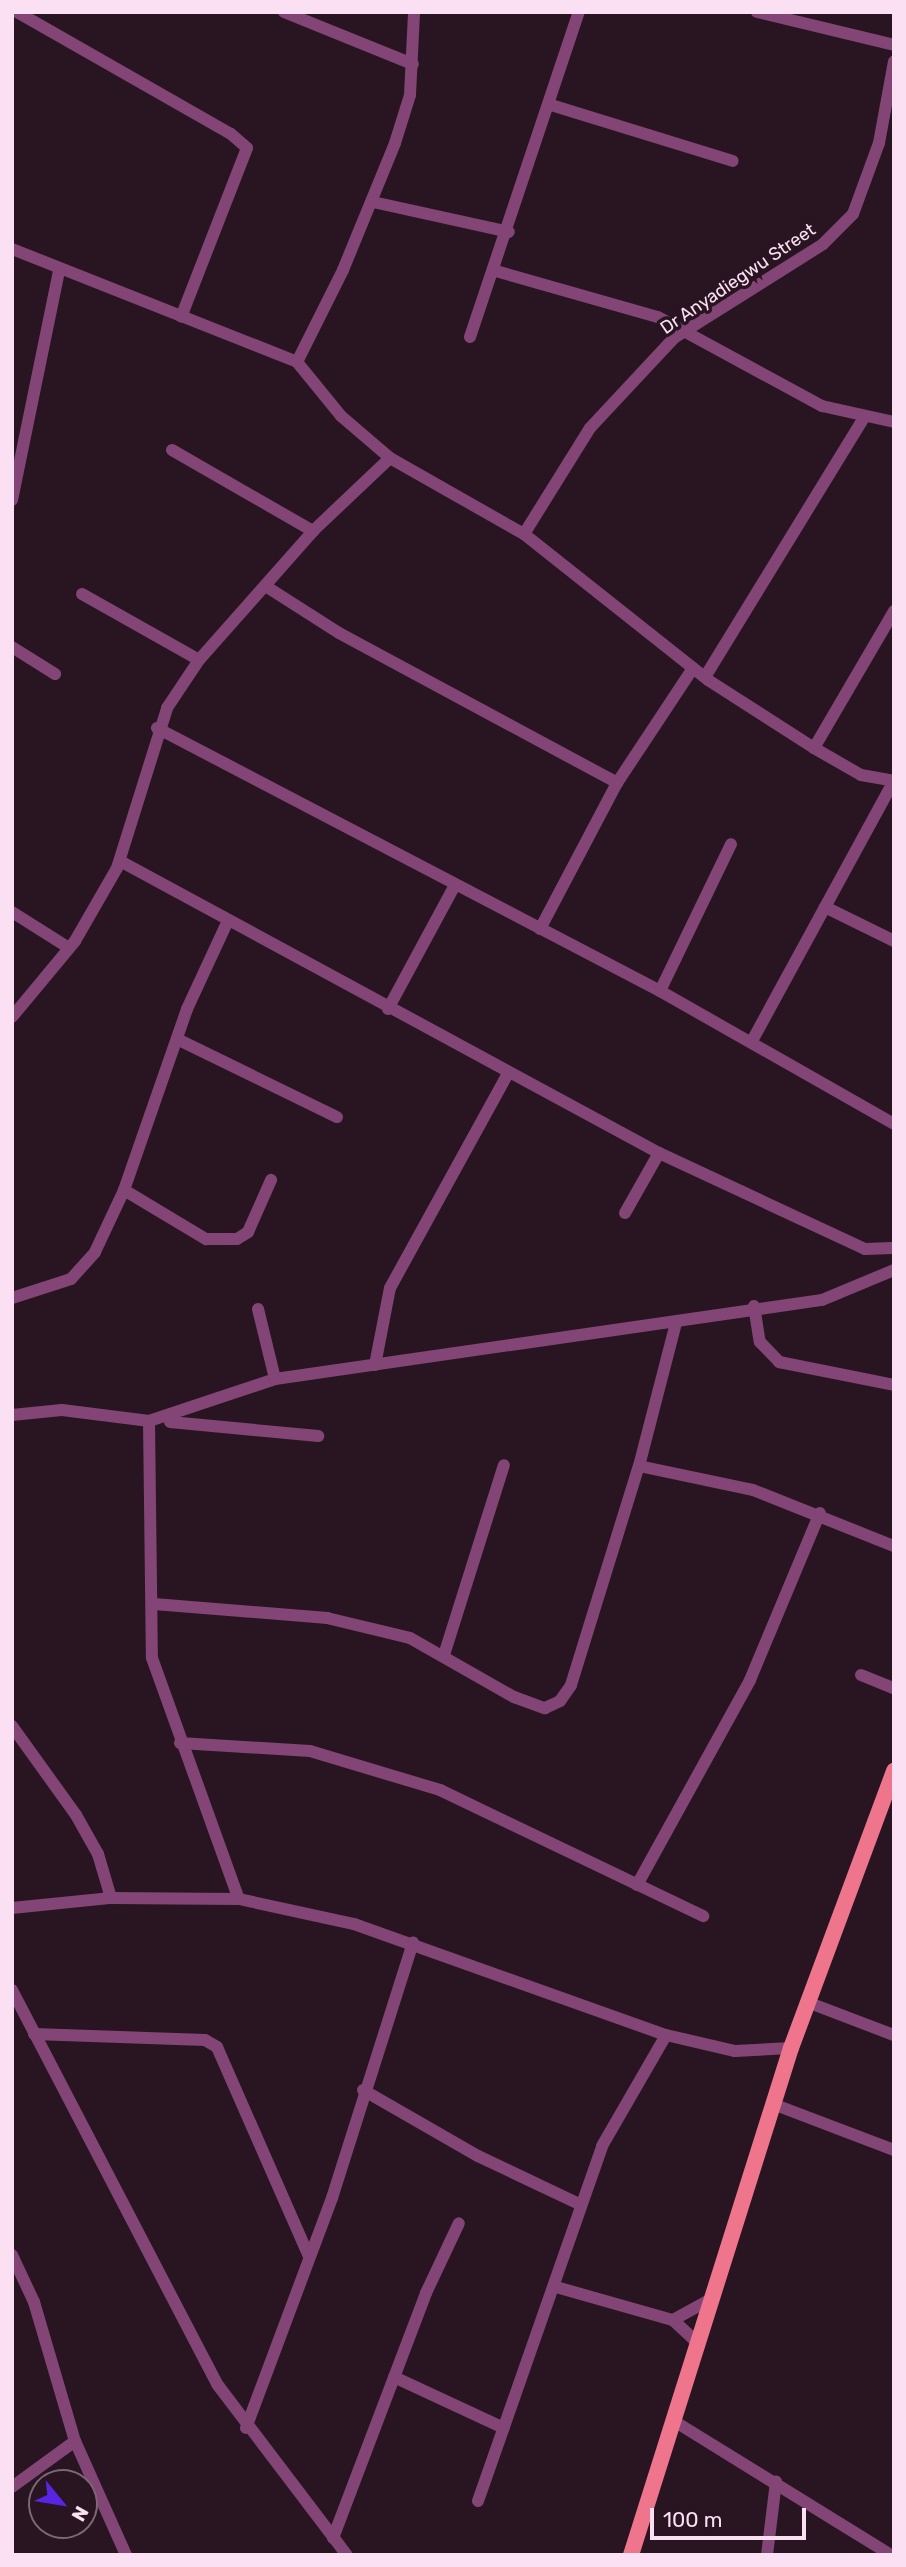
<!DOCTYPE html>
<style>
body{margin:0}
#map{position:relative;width:906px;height:2567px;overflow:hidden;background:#291422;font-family:Rubik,sans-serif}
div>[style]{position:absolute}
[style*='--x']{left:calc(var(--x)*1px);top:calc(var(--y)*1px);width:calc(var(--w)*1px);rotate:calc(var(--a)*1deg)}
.minor>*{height:12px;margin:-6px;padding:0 6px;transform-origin:6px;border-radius:6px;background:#824575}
.major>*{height:16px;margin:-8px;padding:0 8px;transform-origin:8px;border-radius:8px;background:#ee758c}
span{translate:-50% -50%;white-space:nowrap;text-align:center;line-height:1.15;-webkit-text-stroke:7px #291422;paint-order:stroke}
.street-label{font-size:18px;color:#fbe0f3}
.frame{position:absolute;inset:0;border:14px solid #fbe0f3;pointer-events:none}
.north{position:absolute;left:28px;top:2469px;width:70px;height:70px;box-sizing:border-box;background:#291422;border:2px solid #7d6676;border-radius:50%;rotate:120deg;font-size:19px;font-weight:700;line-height:28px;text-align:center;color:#fbe0f3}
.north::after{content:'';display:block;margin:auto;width:24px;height:32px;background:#5a24e4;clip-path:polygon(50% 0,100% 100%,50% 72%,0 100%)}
.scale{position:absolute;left:650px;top:2508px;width:156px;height:32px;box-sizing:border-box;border:4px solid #fbe0f3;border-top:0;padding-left:9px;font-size:21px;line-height:24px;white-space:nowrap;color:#fbe0f3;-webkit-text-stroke:5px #291422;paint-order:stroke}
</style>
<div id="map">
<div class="minor">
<i style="--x:17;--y:12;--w:246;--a:29.7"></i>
<i style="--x:231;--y:134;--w:21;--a:41"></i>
<i style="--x:247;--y:148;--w:181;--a:111.3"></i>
<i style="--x:284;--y:12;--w:139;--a:22"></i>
<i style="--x:757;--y:12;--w:141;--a:13.5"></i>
<i style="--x:551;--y:105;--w:190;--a:17.1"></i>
<i style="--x:373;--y:202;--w:139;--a:12.4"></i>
<i style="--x:12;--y:249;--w:307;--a:21.6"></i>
<i style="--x:297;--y:362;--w:70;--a:50.8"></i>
<i style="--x:341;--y:416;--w:65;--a:40.6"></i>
<i style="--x:390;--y:458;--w:154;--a:29.6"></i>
<i style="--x:524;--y:534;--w:235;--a:38.4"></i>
<i style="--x:708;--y:680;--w:126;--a:32.7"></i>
<i style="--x:814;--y:748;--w:54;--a:29.9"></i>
<i style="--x:861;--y:775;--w:34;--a:10"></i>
<i style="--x:496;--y:271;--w:168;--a:15.9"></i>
<i style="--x:658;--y:317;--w:187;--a:28.5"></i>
<i style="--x:822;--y:406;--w:74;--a:12.5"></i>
<i style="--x:470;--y:337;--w:343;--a:-71.5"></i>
<i style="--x:297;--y:362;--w:103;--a:-63.4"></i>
<i style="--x:343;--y:270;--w:137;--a:-67.7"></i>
<i style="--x:395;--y:143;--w:50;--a:-72.6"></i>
<i style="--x:410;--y:95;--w:83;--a:-87.2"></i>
<i style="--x:172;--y:450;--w:163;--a:29.9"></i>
<i style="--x:12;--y:500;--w:234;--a:-78.4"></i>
<i style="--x:524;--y:534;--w:125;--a:-58.1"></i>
<i style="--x:590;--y:428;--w:123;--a:-47"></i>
<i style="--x:674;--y:338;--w:176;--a:-32.2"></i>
<i style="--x:823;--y:244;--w:42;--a:-45"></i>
<i style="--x:853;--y:214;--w:76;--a:-69.9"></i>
<i style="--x:879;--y:143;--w:83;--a:-79.6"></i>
<i style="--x:267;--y:587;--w:85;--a:32.6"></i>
<i style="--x:339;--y:633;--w:316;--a:28.3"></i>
<i style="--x:82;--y:594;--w:134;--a:29.4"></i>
<i style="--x:12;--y:647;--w:51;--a:32.1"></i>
<i style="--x:705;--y:677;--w:306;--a:-58.5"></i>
<i style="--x:157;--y:728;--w:568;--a:27.6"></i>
<i style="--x:660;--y:991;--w:269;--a:29.6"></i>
<i style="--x:814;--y:748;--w:159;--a:-59.7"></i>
<i style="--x:120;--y:861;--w:613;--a:28.45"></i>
<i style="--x:659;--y:1153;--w:227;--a:25"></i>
<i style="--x:865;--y:1249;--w:27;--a:-2"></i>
<i style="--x:825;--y:907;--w:77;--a:26.2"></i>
<i style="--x:12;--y:912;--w:67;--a:32.3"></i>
<i style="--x:540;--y:929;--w:165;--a:-62.2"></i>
<i style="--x:617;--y:783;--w:138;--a:-56.5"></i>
<i style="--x:660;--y:991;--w:163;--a:-64.2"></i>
<i style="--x:388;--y:1009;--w:141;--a:-61.6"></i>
<i style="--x:12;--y:1017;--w:99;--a:-50.3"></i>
<i style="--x:75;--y:941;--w:84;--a:-60.1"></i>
<i style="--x:117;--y:868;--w:168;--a:-72.6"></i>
<i style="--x:167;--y:708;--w:58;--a:-56.3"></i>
<i style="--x:199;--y:660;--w:172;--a:-48.5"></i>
<i style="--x:313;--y:531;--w:106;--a:-43.5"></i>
<i style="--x:177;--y:1039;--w:178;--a:26"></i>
<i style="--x:752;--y:1041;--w:296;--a:-61.4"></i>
<i style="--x:124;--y:1190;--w:96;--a:30.9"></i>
<i style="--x:206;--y:1239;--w:31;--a:0"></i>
<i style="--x:237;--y:1239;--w:13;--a:-32"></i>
<i style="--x:248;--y:1232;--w:57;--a:-66.1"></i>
<i style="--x:625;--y:1213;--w:69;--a:-60.5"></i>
<i style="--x:12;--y:1298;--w:62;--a:-17.9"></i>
<i style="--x:71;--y:1279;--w:36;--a:-48"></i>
<i style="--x:95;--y:1252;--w:68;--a:-64.9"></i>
<i style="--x:124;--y:1190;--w:192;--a:-70.8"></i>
<i style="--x:187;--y:1009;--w:95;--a:-65.1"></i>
<i style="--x:754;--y:1306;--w:36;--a:81"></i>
<i style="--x:760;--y:1342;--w:28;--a:46"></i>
<i style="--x:779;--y:1362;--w:117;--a:11.3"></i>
<i style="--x:258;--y:1309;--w:72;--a:76.3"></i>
<i style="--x:375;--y:1365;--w:78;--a:-79"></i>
<i style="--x:390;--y:1288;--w:245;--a:-61.2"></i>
<i style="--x:12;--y:1415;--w:50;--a:-5.7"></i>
<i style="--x:62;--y:1410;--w:88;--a:7.2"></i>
<i style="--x:149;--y:1421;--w:133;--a:-18.4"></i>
<i style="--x:275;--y:1379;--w:553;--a:-8.22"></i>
<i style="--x:822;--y:1300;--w:78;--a:-22.6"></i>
<i style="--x:149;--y:1421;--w:237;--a:89.3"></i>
<i style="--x:152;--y:1658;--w:256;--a:70.2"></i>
<i style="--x:170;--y:1422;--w:149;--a:5.4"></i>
<i style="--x:639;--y:1466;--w:116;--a:11.9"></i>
<i style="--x:753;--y:1490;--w:152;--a:21.7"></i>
<i style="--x:154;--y:1604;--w:174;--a:4.6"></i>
<i style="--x:327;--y:1618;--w:85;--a:13.5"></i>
<i style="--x:410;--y:1638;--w:120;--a:29.6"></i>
<i style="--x:514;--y:1697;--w:33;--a:20"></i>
<i style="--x:545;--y:1708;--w:17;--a:-25"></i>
<i style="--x:560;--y:1701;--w:19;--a:-55"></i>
<i style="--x:571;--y:1685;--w:229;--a:-72.8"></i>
<i style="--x:639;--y:1466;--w:148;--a:-75.5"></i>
<i style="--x:444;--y:1655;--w:199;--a:-72.5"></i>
<i style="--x:861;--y:1675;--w:35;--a:22"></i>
<i style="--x:12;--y:1726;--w:110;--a:54.3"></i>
<i style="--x:76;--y:1815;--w:45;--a:60.6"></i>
<i style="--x:98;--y:1854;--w:46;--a:73.5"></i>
<i style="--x:180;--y:1743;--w:130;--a:3.5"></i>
<i style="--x:310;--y:1751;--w:136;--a:16.7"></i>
<i style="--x:440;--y:1790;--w:292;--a:25.6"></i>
<i style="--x:637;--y:1885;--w:234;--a:-61.1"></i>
<i style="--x:750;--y:1680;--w:181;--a:-67.3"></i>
<i style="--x:12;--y:1908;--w:100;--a:-5.8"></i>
<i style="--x:111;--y:1898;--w:128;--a:0.4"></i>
<i style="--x:239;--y:1899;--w:118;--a:12.3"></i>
<i style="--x:354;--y:1924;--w:331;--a:19.6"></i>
<i style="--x:666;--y:2035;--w:71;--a:13.1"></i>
<i style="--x:735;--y:2051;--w:56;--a:-3.1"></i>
<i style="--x:12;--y:1990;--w:444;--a:62.5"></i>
<i style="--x:217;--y:2384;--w:215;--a:52.8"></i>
<i style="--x:807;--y:2002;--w:93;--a:20.8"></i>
<i style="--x:34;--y:2034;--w:171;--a:2"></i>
<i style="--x:205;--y:2040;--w:14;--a:30"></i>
<i style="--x:217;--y:2047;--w:229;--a:66.3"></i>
<i style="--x:363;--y:2090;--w:133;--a:29.9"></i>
<i style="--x:478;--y:2156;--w:114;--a:25.4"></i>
<i style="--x:773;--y:2104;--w:129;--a:20.8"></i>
<i style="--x:12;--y:2255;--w:52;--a:64.9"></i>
<i style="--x:34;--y:2302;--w:145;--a:73.6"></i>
<i style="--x:75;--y:2441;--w:125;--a:65.9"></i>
<i style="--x:556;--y:2287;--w:122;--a:15.8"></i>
<i style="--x:673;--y:2320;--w:43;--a:-28.9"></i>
<i style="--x:673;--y:2320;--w:33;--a:43"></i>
<i style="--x:394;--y:2377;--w:121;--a:24.9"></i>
<i style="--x:674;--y:2421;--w:255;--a:31.7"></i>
<i style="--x:246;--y:2428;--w:246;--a:-69.5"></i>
<i style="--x:332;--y:2198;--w:268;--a:-72.4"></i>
<i style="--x:12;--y:2487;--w:78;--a:-36.1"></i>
<i style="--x:478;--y:2501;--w:376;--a:-70.7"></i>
<i style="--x:602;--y:2146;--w:128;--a:-60"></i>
<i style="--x:333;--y:2538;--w:262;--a:-69.2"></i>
<i style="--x:426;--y:2293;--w:77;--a:-64.8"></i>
<i style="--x:767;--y:2555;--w:74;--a:-83"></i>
</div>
<div class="major">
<i style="--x:631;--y:2555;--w:532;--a:-72.49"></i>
<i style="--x:791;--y:2048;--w:296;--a:-69.6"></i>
</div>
<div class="street-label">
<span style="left:738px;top:279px;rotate:-34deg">Dr Anyadiegwu Street</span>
</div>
<div class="frame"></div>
<div class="north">N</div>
<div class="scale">100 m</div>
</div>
